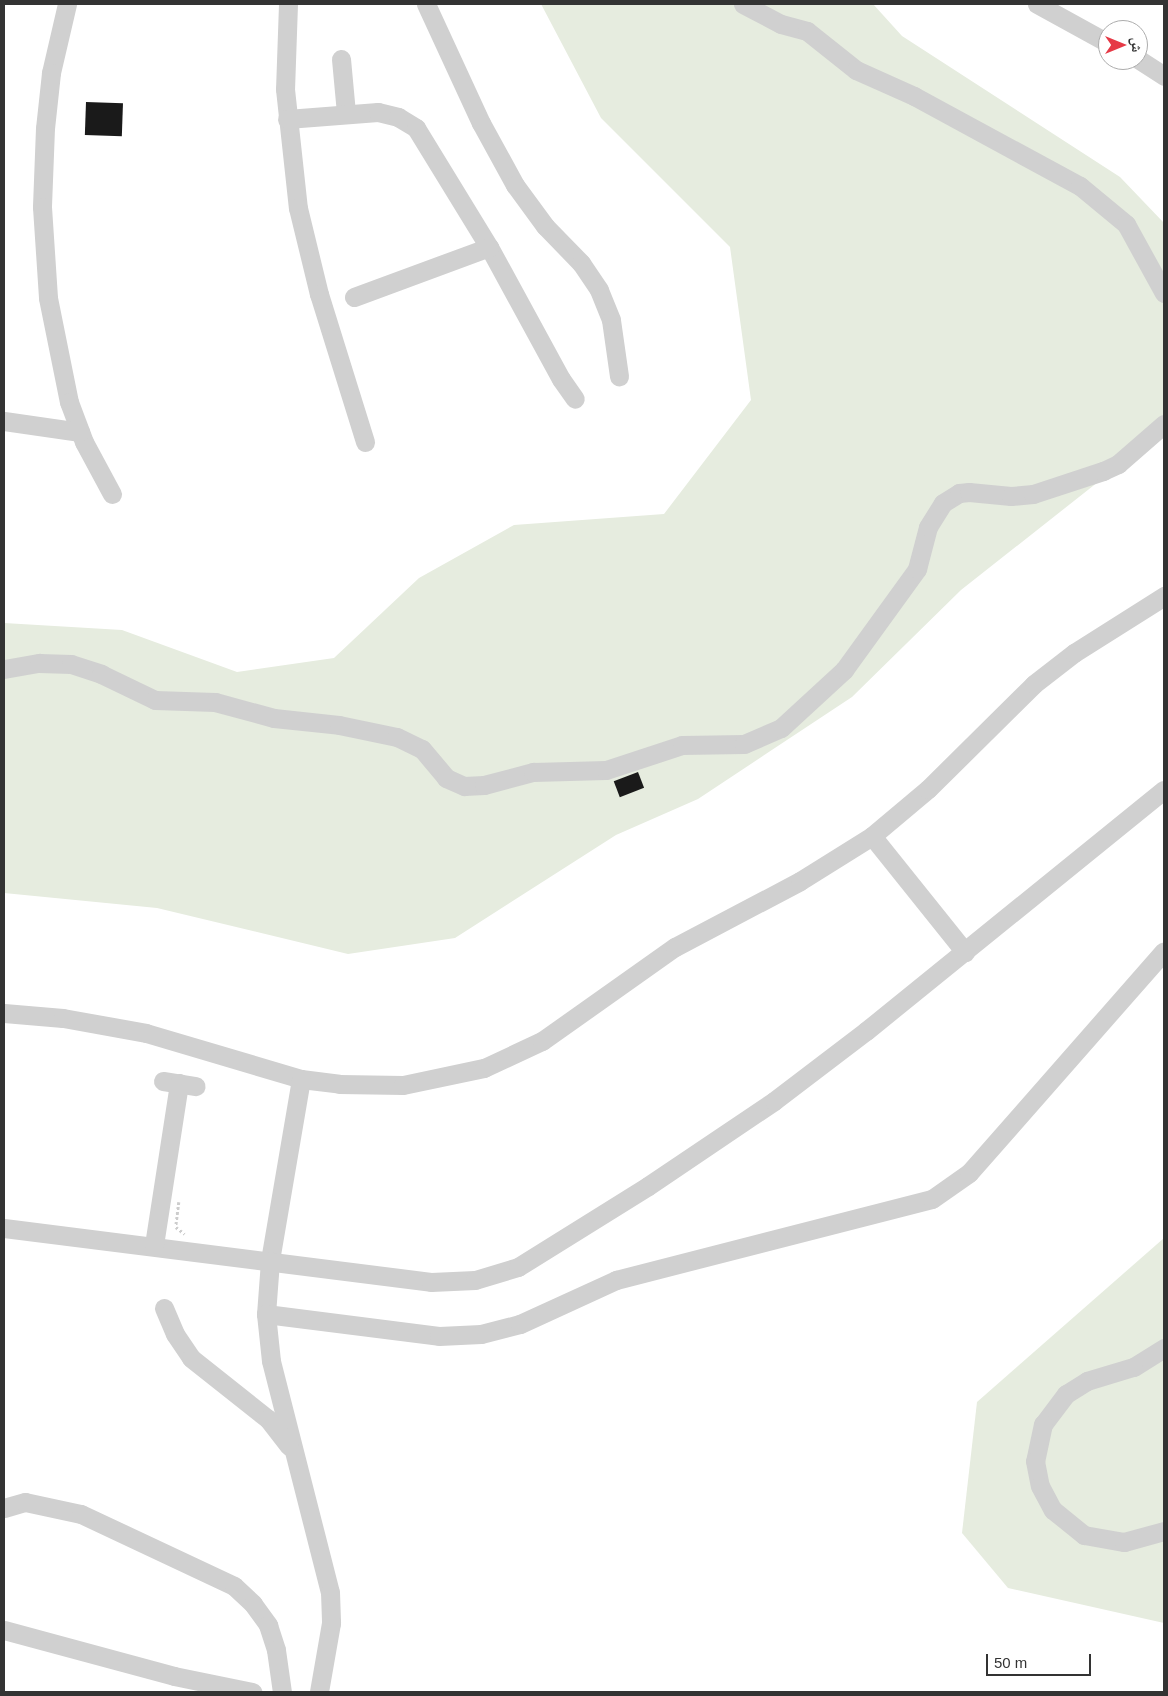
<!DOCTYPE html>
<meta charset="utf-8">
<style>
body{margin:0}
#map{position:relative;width:1168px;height:1696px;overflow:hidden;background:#fff;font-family:Helvetica,"Noto Naskh Arabic",sans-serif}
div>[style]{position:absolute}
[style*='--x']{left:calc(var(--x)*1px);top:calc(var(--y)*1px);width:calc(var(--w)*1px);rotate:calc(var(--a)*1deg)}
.green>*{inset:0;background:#e6ecdf}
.building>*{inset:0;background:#1a1a1a;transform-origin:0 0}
.path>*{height:2.5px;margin-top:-1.25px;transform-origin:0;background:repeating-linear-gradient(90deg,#cdcdcd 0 2.5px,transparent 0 5px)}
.minor>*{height:19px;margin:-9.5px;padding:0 9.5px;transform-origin:9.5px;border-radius:9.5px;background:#d0d0d0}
span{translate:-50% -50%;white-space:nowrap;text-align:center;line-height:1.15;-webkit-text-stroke:5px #fff;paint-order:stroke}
.frame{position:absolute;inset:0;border:5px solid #333;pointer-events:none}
.north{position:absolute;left:1098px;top:20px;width:50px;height:50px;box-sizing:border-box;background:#fff;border:1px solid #adadad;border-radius:50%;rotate:90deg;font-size:14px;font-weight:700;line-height:20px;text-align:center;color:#333}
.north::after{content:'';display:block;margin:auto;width:18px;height:22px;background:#e63946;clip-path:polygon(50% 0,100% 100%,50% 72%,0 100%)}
.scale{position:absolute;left:986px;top:1654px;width:105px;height:22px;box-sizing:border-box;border:2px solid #333;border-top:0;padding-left:6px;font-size:15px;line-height:18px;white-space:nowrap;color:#333;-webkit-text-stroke:4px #fff;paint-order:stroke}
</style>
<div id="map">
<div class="green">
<i style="clip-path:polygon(541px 4px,873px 4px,902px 36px,1120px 177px,1164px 223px,1164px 430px,961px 590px,852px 697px,698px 799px,616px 835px,455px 938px,348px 954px,157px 908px,4px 893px,4px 623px,122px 630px,237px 672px,334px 658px,419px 578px,514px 525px,664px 514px,751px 400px,730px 247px,601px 118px)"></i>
<i style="clip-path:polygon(1164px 1238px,1164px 1623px,1008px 1588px,962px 1533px,977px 1402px)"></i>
</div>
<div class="building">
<i style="left:86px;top:102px;width:37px;height:33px;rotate:2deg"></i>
<i style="left:638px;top:772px;width:17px;height:26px;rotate:69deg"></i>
</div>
<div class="path">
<i style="--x:179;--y:1202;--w:25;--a:97"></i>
<i style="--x:176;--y:1227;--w:11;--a:38"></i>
</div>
<div class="minor">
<i style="--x:67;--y:4;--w:71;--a:103.1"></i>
<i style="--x:51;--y:73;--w:55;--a:96.2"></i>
<i style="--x:45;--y:128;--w:79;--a:92.2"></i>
<i style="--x:42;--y:207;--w:91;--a:86.2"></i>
<i style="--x:48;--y:298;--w:106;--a:78.6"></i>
<i style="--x:69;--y:402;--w:43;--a:69.4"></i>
<i style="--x:84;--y:442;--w:59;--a:61.7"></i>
<i style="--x:288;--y:4;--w:85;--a:92"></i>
<i style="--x:285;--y:89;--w:120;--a:83.8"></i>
<i style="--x:298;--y:208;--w:89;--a:76.3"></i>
<i style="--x:319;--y:294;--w:155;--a:72.7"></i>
<i style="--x:426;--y:4;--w:131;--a:65.2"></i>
<i style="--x:481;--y:123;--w:71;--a:61.3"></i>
<i style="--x:515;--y:185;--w:51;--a:53.8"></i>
<i style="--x:545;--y:226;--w:52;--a:45.8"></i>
<i style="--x:581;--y:263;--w:32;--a:56"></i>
<i style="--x:599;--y:290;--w:32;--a:68"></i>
<i style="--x:611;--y:320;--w:57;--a:81.9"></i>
<i style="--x:743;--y:4;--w:43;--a:27.8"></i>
<i style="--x:781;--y:24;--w:27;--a:15"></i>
<i style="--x:807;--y:31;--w:63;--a:38.5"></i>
<i style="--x:856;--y:70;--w:64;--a:24.1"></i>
<i style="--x:914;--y:96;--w:189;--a:28.5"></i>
<i style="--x:1080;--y:186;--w:60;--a:39.6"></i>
<i style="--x:1126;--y:224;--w:79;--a:61.2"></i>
<i style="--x:1037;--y:4;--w:81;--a:28.8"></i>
<i style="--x:341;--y:59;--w:54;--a:84.7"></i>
<i style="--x:1138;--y:59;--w:31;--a:33"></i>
<i style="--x:287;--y:119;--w:91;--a:-4.4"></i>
<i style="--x:378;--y:112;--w:21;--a:14"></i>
<i style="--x:398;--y:117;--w:21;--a:31"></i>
<i style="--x:416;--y:128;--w:140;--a:58.5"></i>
<i style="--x:489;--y:247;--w:150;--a:61.4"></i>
<i style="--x:561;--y:379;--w:24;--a:55"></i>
<i style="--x:354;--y:297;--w:144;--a:-20.3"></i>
<i style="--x:4;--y:421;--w:77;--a:8.2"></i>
<i style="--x:4;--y:669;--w:36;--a:-10"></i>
<i style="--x:39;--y:663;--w:32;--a:2"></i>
<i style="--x:71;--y:664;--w:32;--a:18"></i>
<i style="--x:101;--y:674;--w:60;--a:25.7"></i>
<i style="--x:155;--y:700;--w:60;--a:1.9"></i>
<i style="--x:215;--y:702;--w:61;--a:15.2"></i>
<i style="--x:274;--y:718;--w:65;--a:6.1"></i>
<i style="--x:339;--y:725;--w:59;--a:11.7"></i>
<i style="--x:397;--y:737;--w:28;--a:26"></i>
<i style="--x:422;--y:749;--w:38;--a:50"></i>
<i style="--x:446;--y:778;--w:20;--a:24"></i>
<i style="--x:464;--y:786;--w:20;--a:-3"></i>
<i style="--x:484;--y:785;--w:51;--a:-14.9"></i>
<i style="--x:533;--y:772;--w:73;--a:-1.6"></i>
<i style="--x:606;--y:770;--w:80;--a:-18.2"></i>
<i style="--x:682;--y:745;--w:62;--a:-0.9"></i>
<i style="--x:744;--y:744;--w:40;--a:-23.4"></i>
<i style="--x:781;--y:728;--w:86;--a:-42.6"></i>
<i style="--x:844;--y:670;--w:125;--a:-54.1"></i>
<i style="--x:917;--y:569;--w:43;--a:-75.3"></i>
<i style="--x:928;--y:527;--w:28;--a:-58"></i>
<i style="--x:943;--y:503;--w:19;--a:-32"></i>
<i style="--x:959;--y:493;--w:10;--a:-6"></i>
<i style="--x:969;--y:492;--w:42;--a:5.4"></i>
<i style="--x:1011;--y:496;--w:22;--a:-5"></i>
<i style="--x:1033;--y:494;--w:74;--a:-18.2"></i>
<i style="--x:1103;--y:471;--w:17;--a:-25"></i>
<i style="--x:1118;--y:464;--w:61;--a:-41"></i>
<i style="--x:872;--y:836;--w:149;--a:51.3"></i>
<i style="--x:4;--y:1013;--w:59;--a:4.8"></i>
<i style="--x:63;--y:1018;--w:84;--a:10.2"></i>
<i style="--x:146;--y:1033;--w:162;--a:16.5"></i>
<i style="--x:301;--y:1079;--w:38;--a:7"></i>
<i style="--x:339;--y:1084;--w:64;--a:0.9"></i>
<i style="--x:403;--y:1085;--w:83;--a:-11.9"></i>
<i style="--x:484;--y:1068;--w:64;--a:-25"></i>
<i style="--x:542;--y:1041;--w:163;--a:-35.3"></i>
<i style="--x:675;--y:947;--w:141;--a:-27.8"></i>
<i style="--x:800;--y:881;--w:85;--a:-32"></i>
<i style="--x:872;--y:836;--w:73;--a:-40"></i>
<i style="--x:928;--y:789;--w:149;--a:-44.7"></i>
<i style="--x:1034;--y:684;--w:51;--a:-37.8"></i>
<i style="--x:1074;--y:653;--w:107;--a:-32.3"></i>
<i style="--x:301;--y:1079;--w:185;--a:99.7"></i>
<i style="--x:270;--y:1261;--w:53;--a:94.3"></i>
<i style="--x:266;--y:1314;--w:47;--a:83.9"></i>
<i style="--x:271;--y:1361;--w:238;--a:75.7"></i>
<i style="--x:330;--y:1592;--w:31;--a:88"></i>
<i style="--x:331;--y:1623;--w:70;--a:99.9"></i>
<i style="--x:163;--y:1081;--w:33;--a:9"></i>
<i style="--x:4;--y:1228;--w:430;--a:7.2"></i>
<i style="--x:431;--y:1282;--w:44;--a:-2.6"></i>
<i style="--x:475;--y:1280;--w:45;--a:-16.8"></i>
<i style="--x:518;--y:1267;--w:153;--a:-31.9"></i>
<i style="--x:648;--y:1186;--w:152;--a:-34"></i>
<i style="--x:774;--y:1101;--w:116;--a:-37.3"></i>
<i style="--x:866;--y:1031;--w:383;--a:-39"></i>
<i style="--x:154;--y:1245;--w:164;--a:-81.2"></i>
<i style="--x:164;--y:1308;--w:28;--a:67"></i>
<i style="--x:175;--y:1334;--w:29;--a:56"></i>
<i style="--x:191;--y:1358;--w:98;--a:38.4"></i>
<i style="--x:268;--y:1419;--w:34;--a:52"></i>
<i style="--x:266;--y:1314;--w:174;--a:7.2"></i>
<i style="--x:439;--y:1336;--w:42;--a:-2.7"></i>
<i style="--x:481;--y:1334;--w:40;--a:-14.4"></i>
<i style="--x:520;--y:1324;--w:106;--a:-24.6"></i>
<i style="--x:616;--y:1280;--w:326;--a:-14.4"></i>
<i style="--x:932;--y:1199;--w:45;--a:-35.1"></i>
<i style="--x:969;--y:1173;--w:295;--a:-48.7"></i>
<i style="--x:1164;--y:1348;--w:36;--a:148"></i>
<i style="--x:1133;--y:1367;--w:48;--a:163.1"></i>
<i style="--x:1087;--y:1381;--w:25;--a:148"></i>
<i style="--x:1066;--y:1394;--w:38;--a:127"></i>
<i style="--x:1043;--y:1424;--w:38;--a:102"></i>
<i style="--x:1035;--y:1461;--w:25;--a:79"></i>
<i style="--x:1040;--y:1486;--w:27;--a:62"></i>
<i style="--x:1053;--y:1510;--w:40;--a:39"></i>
<i style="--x:1084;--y:1535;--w:41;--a:9.9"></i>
<i style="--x:1124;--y:1542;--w:41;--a:-15.4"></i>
<i style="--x:4;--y:1508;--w:22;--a:-16"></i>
<i style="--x:25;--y:1502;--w:57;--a:12.1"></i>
<i style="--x:81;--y:1514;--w:169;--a:25.2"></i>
<i style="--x:234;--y:1586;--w:26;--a:43"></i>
<i style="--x:253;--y:1604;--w:26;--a:54"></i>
<i style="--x:268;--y:1625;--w:26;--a:72"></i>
<i style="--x:276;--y:1650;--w:42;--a:81.9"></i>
<i style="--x:4;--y:1630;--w:176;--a:15.1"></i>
<i style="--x:174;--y:1676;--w:80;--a:11.6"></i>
</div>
<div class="frame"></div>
<div class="north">ش</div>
<div class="scale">50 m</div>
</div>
